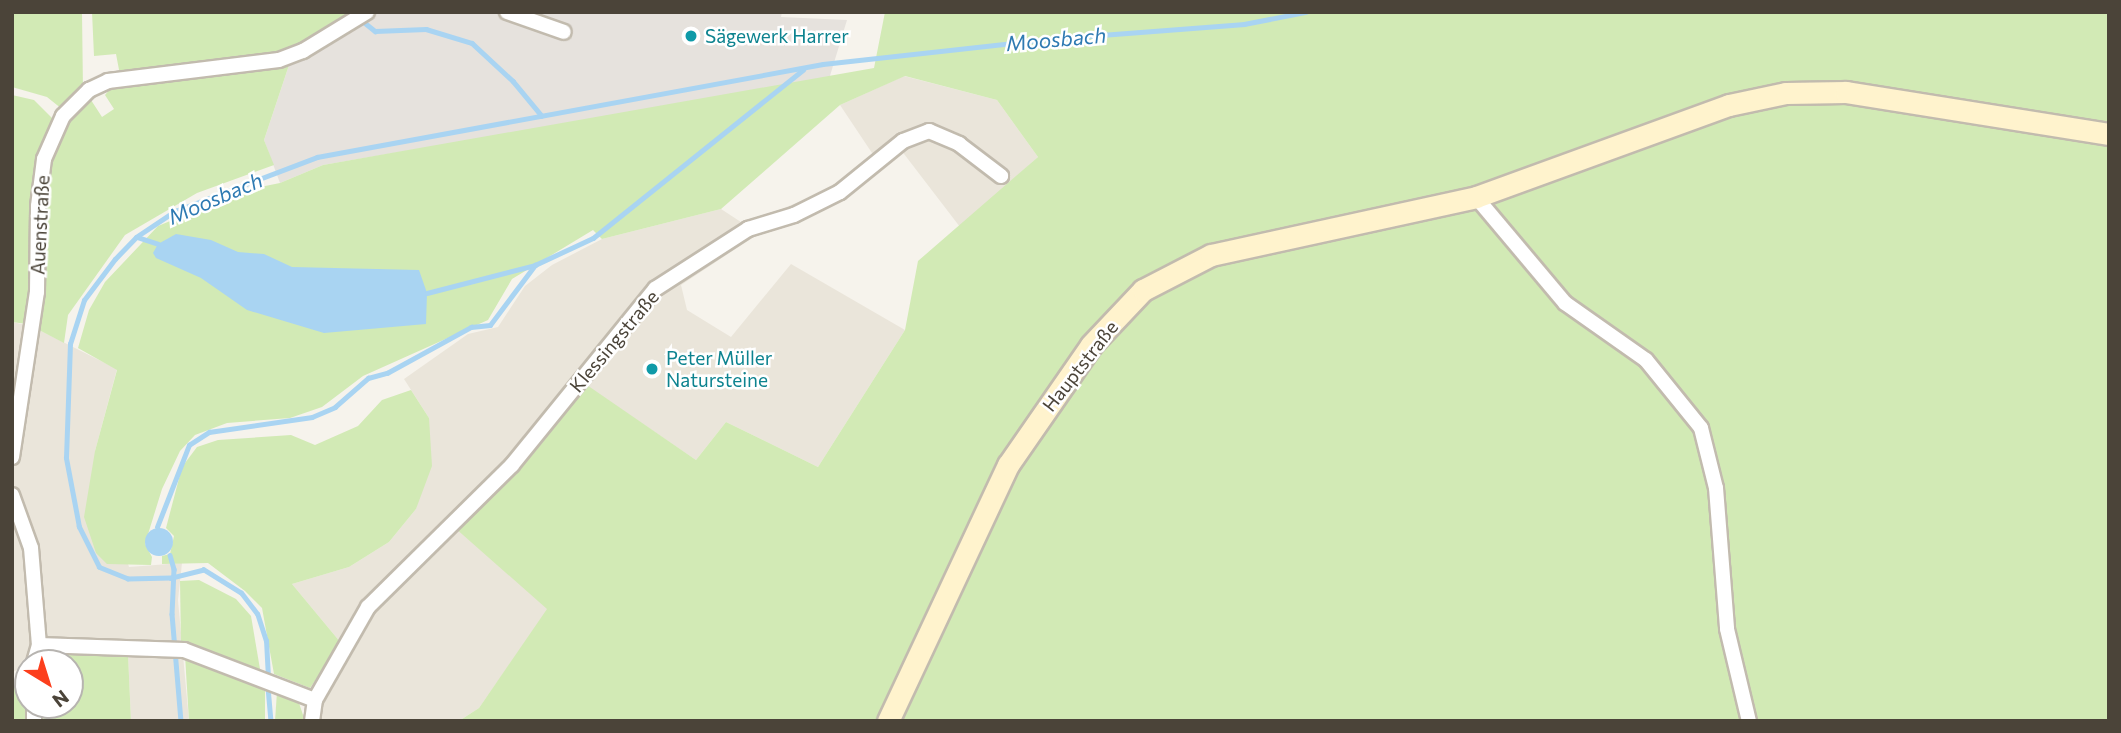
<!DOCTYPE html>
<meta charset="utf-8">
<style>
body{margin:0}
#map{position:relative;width:2121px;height:733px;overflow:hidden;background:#f6f3ec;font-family:Commissioner,sans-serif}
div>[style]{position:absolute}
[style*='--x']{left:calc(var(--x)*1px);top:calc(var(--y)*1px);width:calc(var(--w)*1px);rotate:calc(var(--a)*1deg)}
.residential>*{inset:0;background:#eae5da}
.industrial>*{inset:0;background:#e6e2dd}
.green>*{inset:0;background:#d2eab5}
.water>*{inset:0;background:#a9d4f2}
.round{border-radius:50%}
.stream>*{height:4.5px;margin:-2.25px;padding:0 2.25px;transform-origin:2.25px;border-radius:2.25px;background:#a9d4f2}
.roads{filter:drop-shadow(2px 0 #c2bbae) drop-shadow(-2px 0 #c2bbae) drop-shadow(0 2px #c2bbae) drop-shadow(0 -2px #c2bbae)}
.minor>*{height:14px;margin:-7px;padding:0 7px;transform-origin:7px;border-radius:7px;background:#fff}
.secondary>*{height:21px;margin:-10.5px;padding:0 10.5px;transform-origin:10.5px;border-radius:10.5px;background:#fff3cd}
.dots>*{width:19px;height:19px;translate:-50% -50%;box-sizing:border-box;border:4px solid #fff;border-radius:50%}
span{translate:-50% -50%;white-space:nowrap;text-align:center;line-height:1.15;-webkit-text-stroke:5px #fff;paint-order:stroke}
.culture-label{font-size:19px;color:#0d838f}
.left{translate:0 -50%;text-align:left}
.street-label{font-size:19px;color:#4b4439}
.water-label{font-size:21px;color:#2e7ab2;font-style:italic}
.frame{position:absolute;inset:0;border:14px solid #4b4439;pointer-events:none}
.north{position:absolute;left:14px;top:649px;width:70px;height:70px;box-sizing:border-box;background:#fff;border:2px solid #b7b4b0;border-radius:50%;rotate:142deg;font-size:19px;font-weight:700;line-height:28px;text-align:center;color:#4b4439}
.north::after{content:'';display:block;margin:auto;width:24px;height:32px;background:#fc3f1d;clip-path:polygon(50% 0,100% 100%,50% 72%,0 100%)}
</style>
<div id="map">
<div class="residential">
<i style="clip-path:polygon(904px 76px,997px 100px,1038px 157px,960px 227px,901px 150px,797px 219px,752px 238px,681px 285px,687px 310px,731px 337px,791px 264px,905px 330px,818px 467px,726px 422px,696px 460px,584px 384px,548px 609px,479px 708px,459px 721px,305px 721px,310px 688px,341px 643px,292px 584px,349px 567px,389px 542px,416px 509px,429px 418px,404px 379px,468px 334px,498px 327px,525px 286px,552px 265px,602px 239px,721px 209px,744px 224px,834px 188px,874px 156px,840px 105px)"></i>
<i style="clip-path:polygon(12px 322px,31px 326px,117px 369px,95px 451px,129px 567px,182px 563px,178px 600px,189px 721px,131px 721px,128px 654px,59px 653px,12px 672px)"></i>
</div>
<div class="industrial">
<i style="clip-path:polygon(335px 12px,782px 12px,781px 17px,847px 20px,829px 79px,323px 165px,280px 183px,264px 140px,295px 47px)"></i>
</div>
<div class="green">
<i style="clip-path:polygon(12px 12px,82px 12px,83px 91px,62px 109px,47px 97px,12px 87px)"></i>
<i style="clip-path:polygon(92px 12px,361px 12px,282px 54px,120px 75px,116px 54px,94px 56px)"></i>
<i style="clip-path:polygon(885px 12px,2109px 12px,2109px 721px,459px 721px,479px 708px,547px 609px,454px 527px,584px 383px,696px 460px,726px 422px,818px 467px,905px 330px,918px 261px,1038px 157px,997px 100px,905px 76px,840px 105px,721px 209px,602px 239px,593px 230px,512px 279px,488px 320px,363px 376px,322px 407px,290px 418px,227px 423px,195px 435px,180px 451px,162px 489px,145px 544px,152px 557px,151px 565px,107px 564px,96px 553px,84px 517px,95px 451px,117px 370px,78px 348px,89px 310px,105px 282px,158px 226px,246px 190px,280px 183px,323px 165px,874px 68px)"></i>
<i style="clip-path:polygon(289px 65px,264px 140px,274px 165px,197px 193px,125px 235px,68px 315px,64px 343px,39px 330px,44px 307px,47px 161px,63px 128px,83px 107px,91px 100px,102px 117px,114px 109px,105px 95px,110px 89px)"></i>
<i style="clip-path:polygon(12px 95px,34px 100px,56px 122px,45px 146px,27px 324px,12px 322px)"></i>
<i style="clip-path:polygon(411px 390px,429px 418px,432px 466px,416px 509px,389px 542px,349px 567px,292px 584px,341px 643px,310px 688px,274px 674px,262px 608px,245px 591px,208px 563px,162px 564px,162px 556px,170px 554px,174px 536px,166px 528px,182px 467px,197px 447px,218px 440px,291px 435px,315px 445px,358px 426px,382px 400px)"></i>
<i style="clip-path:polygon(199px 580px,236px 599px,251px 616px,261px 675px,181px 643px,180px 581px)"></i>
<i style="clip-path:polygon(58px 653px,128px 654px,131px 721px,41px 721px,41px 705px,70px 705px,70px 663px,47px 663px)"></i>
<i style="clip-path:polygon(185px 655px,265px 691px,265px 721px,189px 721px)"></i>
<i style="clip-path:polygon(28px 683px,27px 721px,12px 721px,12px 686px)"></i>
<i style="clip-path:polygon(277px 692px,299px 703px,305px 721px,275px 721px)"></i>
</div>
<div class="water">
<i style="clip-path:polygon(176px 234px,211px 240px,238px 252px,264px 254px,292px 267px,419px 270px,427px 293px,426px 324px,324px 333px,247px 310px,201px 278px,156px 258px,153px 253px,158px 244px)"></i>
<i class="round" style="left:145px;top:528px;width:28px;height:28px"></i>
</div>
<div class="stream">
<i style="--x:359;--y:18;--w:21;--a:39"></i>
<i style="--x:375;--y:31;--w:51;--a:-2.2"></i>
<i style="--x:426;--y:29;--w:48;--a:16.9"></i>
<i style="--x:472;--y:43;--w:56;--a:42.8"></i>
<i style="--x:513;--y:81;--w:45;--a:50.4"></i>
<i style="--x:137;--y:237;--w:22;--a:18"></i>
<i style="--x:427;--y:293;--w:112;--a:-14.5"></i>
<i style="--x:157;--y:527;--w:88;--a:-68.7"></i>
<i style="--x:189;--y:445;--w:24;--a:-33"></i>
<i style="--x:209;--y:432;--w:104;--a:-8.3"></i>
<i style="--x:312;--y:417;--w:25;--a:-23"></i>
<i style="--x:335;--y:407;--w:44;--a:-41.3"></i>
<i style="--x:368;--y:378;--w:20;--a:-15"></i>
<i style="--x:387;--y:373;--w:96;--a:-28.7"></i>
<i style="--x:471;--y:327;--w:19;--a:-6"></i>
<i style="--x:490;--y:325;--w:75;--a:-53.1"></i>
<i style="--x:535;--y:265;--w:64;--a:-25"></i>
<i style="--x:593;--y:238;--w:269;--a:-38.7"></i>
<i style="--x:170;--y:555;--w:15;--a:74"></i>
<i style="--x:174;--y:569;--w:45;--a:92.5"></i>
<i style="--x:172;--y:614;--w:107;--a:85.2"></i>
<i style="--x:268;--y:678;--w:37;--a:-93"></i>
<i style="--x:266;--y:641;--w:28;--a:-108"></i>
<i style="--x:257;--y:614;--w:26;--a:-127"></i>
<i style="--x:241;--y:593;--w:44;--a:-148.1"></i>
<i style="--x:204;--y:570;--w:34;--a:166"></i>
<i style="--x:171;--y:578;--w:43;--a:178.7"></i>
<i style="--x:128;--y:579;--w:31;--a:-158"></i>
<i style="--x:99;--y:567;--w:45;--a:-116.6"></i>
<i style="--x:79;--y:527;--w:70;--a:-100.7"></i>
<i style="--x:66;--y:458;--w:114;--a:-88"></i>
<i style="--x:70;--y:344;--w:46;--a:-72.3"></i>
<i style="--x:84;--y:300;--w:51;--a:-52.9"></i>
<i style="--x:115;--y:259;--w:30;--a:-46"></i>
<i style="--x:136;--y:237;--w:47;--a:-33.7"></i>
<i style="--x:175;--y:211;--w:152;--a:-20.8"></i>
<i style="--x:317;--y:157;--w:514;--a:-10.41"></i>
<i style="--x:823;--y:64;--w:227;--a:-6.3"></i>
<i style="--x:1049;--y:39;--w:196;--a:-4.4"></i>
<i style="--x:1244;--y:24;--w:63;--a:-11"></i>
<i style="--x:268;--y:687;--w:34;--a:85"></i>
</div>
<div class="roads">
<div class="minor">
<i style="--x:507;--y:12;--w:60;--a:19.3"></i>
<i style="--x:1476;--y:197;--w:138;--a:50"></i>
<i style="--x:1565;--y:303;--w:99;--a:35.1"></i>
<i style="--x:1646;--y:360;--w:87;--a:51"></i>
<i style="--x:1701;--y:428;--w:62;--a:76"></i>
<i style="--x:1716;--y:488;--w:141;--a:85.5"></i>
<i style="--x:1727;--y:629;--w:95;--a:76.6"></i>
<i style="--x:12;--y:457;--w:167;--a:-81.4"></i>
<i style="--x:37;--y:292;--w:86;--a:-89.3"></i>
<i style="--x:38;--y:206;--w:47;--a:-82.7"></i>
<i style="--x:44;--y:159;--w:47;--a:-66.2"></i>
<i style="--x:63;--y:116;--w:37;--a:-45"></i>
<i style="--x:89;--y:90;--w:21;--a:-25"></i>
<i style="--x:108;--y:81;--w:172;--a:-7"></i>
<i style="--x:279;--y:60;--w:26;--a:-21"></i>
<i style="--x:303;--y:51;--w:75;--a:-31.4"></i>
<i style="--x:12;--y:495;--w:56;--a:70.3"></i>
<i style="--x:31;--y:548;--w:97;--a:85.3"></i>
<i style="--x:39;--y:645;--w:19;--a:106"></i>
<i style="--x:39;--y:645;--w:145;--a:2"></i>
<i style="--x:184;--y:650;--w:140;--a:20.9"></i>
<i style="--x:34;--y:705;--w:16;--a:90"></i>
<i style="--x:312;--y:721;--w:21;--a:-82"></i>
<i style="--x:315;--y:700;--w:107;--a:-60.3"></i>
<i style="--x:368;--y:607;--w:202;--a:-44.6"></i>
<i style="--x:512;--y:465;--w:227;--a:-50.9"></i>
<i style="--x:655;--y:289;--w:111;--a:-32.8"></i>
<i style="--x:748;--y:229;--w:48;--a:-16.9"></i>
<i style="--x:794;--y:215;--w:51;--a:-26.6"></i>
<i style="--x:840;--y:192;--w:81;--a:-39"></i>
<i style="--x:903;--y:141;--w:28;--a:-21"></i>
<i style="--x:929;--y:131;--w:33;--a:23"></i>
<i style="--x:959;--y:144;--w:53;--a:37.3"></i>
</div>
<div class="secondary">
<i style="--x:888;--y:721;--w:283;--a:-64.9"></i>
<i style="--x:1008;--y:465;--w:146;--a:-55.3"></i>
<i style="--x:1091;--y:345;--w:76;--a:-46.6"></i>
<i style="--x:1143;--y:290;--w:76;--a:-27.2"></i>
<i style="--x:1211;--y:255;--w:271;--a:-12.3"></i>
<i style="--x:1476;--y:197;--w:269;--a:-20"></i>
<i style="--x:1729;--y:105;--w:58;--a:-11.9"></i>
<i style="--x:1786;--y:93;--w:60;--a:-1"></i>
<i style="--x:1846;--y:92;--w:266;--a:9.1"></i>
</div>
</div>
<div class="dots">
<i style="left:691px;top:36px;background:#0f9aa8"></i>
<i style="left:652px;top:369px;background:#0f9aa8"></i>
</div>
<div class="culture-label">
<span class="left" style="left:705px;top:36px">Sägewerk Harrer</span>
<span class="left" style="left:666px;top:369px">Peter Müller<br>Natursteine</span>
</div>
<div class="street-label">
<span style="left:40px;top:225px;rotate:-87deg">Auenstraße</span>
<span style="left:614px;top:341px;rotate:-50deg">Klessingstraße</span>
<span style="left:1080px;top:366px;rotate:-52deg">Hauptstraße</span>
</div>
<div class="water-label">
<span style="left:1056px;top:39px;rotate:-5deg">Moosbach</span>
<span style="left:215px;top:198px;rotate:-23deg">Moosbach</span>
</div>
<div class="frame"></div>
<div class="north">N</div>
</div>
